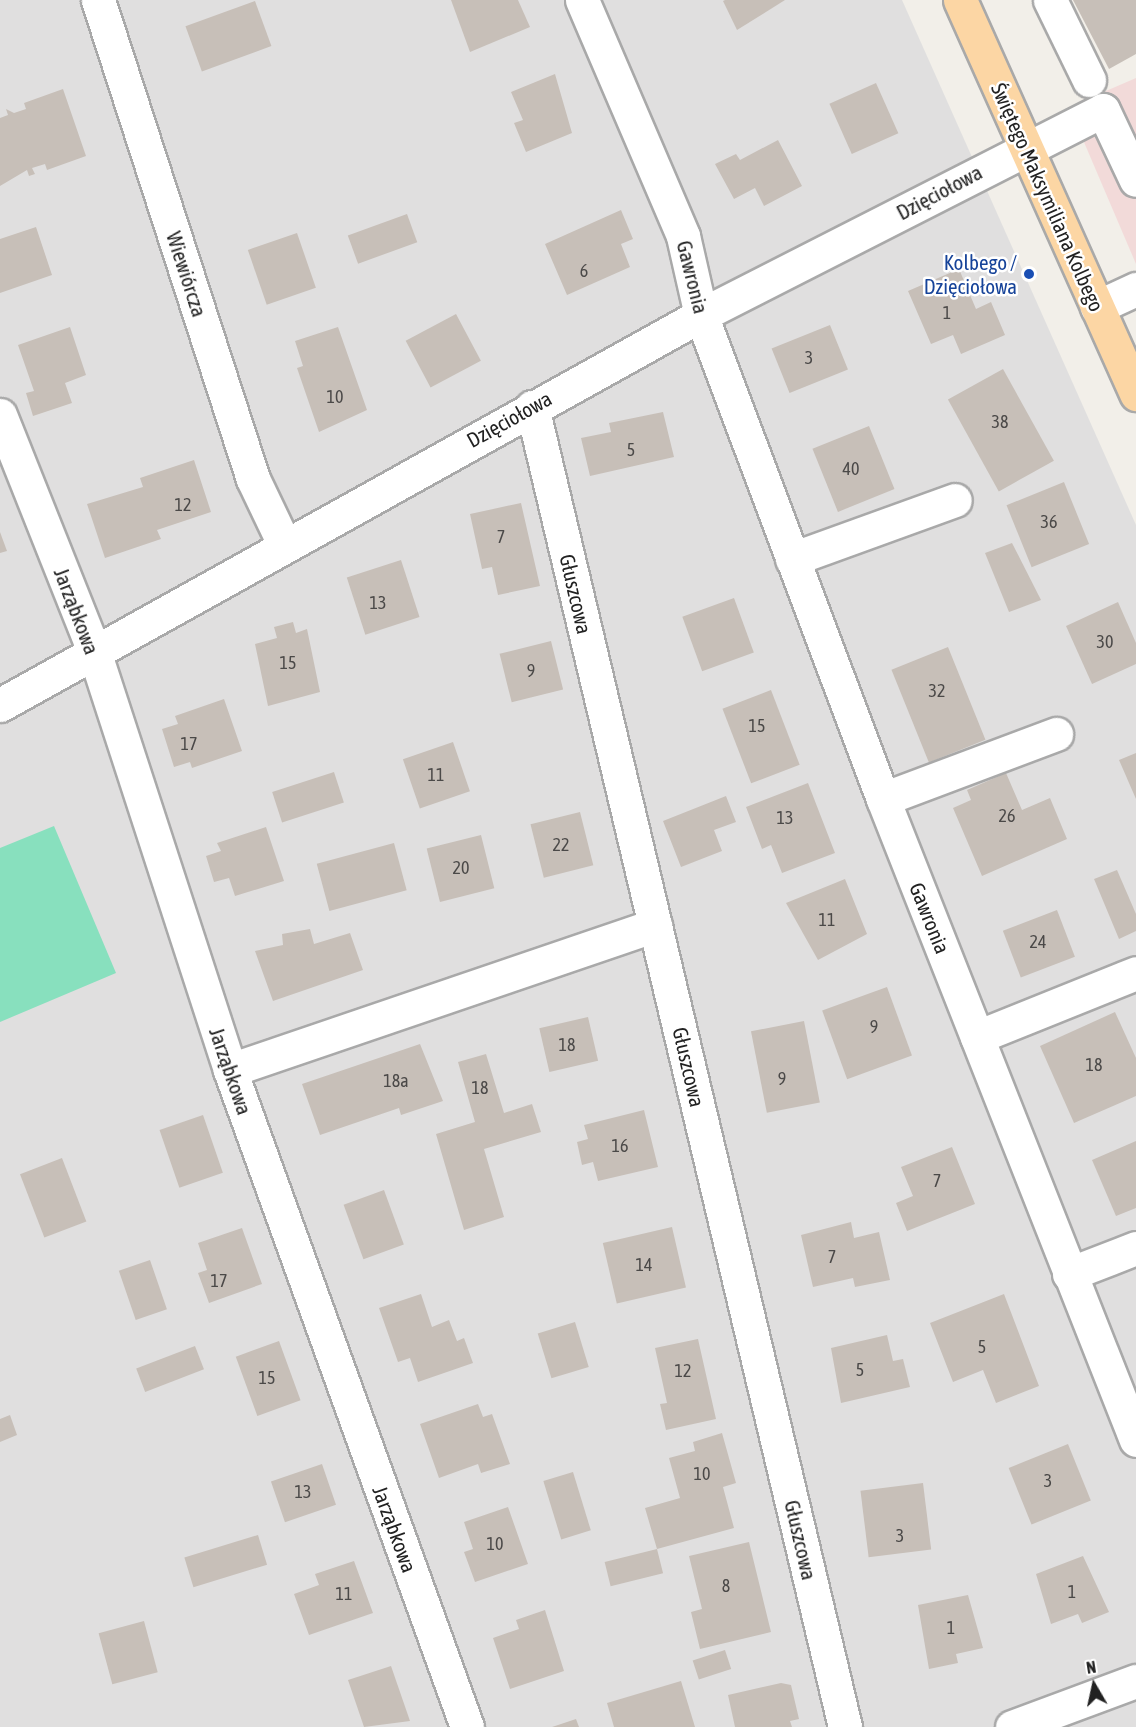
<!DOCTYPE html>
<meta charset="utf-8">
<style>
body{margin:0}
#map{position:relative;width:1136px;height:1727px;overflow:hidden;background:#f2efe9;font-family:"Asap Condensed",sans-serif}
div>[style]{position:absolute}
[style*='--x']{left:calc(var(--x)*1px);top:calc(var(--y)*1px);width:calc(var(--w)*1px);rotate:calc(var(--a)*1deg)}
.residential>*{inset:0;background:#e0dfdf}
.commercial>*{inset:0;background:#f2dad9}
.pitch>*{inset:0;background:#88e0be}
.building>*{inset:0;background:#c7bfb8;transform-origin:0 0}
.roads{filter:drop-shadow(2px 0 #a9a9a9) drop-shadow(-2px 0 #a9a9a9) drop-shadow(0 2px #a9a9a9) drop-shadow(0 -2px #a9a9a9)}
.minor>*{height:33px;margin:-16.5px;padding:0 16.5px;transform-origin:16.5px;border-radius:16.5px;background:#fff}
.major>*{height:33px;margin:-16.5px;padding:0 16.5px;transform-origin:16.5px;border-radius:16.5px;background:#fcd6a4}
.dots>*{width:16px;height:16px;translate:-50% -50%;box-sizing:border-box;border:3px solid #fff;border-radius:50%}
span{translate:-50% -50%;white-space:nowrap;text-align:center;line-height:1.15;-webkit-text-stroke:5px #fff;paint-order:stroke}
.number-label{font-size:18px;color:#4b4948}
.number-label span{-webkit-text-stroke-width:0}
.street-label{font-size:21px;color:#222}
.transit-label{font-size:21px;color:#164399}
.right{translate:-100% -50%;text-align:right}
.north{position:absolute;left:1064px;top:1655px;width:60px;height:60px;-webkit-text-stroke:4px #fff;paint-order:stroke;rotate:351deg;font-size:16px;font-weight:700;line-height:24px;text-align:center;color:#222}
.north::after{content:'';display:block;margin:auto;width:21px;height:27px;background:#222;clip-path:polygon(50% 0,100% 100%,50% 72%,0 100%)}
</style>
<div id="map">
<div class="residential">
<i style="clip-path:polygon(0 0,902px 0,1136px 525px,1136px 1727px,0 1727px)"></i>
</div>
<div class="commercial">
<i style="clip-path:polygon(1136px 78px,1136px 264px,1069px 107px)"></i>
</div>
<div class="pitch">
<i style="clip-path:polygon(54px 826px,116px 973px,0 1022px,0 848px)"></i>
</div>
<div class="building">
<i style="clip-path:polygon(451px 0,518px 0,530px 27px,470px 52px)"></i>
<i style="clip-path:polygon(785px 0,737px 30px,723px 1px,725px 0)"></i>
<i style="clip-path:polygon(1073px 0,1136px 0,1136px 54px,1109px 69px)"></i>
<i style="left:255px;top:1px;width:48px;height:74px;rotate:70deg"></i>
<i style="clip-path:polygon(555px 74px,572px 133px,526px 152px,514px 123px,523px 120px,511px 92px)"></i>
<i style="left:876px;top:83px;width:55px;height:51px;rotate:66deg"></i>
<i style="clip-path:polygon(63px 89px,86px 156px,47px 170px,45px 164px,32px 168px,35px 174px,29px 176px,27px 170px,0 186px,0 118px,8px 115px,6px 109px,14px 113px,26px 109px,24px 103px)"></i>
<i style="clip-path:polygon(778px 140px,802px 186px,764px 206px,755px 188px,734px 199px,715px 164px,736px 154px,740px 160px)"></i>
<i style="clip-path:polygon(621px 210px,633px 239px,621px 244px,630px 267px,567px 295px,545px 244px)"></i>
<i style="left:407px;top:214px;width:30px;height:63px;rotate:70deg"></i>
<i style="clip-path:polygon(36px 227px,52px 275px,0 293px,0 239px)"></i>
<i style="left:297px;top:233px;width:58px;height:52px;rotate:71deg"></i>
<i style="clip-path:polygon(959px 269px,976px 309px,991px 302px,1005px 335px,961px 354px,953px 335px,931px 344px,908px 291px)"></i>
<i style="left:456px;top:314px;width:53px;height:57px;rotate:62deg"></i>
<i style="left:830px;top:325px;width:48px;height:63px;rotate:68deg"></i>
<i style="clip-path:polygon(70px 327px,86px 375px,65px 383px,72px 403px,33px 416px,26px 393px,34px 391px,18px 345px)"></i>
<i style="clip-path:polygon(338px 327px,367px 410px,319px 432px,297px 368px,303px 366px,295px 341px)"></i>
<i style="left:1003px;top:369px;width:105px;height:63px;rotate:61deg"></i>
<i style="clip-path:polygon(663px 412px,674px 457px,590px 476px,581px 438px,611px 432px,609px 423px)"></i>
<i style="left:869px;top:426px;width:68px;height:61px;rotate:68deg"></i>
<i style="clip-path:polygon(194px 460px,211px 512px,157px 530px,161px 539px,105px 558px,87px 504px,143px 487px,140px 478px)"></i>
<i style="left:1064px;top:482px;width:67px;height:62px;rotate:68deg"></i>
<i style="clip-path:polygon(521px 503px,540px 586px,498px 595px,492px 567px,482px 569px,470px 514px)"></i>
<i style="clip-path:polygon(0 532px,7px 551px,0 553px)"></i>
<i style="clip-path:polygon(1012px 543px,1041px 600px,1009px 612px,985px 553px)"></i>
<i style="left:401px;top:560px;width:60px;height:57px;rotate:72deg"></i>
<i style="left:734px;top:598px;width:58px;height:55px;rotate:70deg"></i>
<i style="clip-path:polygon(1118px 602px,1136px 643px,1136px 664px,1092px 684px,1066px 626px)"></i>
<i style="clip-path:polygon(293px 622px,296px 633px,307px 629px,320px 692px,268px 706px,255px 644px,277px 638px,274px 627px)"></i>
<i style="left:551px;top:641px;width:50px;height:53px;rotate:76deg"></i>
<i style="left:948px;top:647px;width:100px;height:61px;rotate:68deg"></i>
<i style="left:771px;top:690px;width:80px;height:52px;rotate:69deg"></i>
<i style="clip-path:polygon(224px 699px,242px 751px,192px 768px,190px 762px,174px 767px,162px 729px,178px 724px,175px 716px)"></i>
<i style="left:453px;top:742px;width:52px;height:53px;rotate:71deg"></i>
<i style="clip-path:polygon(1136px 753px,1136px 799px,1119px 760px)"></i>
<i style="left:334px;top:772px;width:32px;height:65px;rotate:72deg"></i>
<i style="clip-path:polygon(1006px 773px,1022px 810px,1050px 798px,1067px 839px,982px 876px,953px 808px,971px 800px,967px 790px)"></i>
<i style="clip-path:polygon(808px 783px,835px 853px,782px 873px,771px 845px,762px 849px,746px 807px)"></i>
<i style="clip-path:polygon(726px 796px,736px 822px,714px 830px,722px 851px,681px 867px,663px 821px)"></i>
<i style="left:580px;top:812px;width:55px;height:51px;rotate:76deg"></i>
<i style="clip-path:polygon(266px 827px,284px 881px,235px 896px,229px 878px,214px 882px,206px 856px,221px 851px,217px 843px)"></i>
<i style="left:481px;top:835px;width:55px;height:56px;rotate:76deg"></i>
<i style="left:394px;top:843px;width:49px;height:80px;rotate:75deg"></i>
<i style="clip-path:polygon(1117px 870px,1136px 914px,1136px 931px,1119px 939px,1094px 879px)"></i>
<i style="clip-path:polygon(845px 879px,867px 934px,818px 960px,786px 903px)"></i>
<i style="left:1057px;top:910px;width:50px;height:58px;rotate:69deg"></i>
<i style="clip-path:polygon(310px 929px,314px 944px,350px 933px,363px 970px,273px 1001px,255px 951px,283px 945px,282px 934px)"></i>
<i style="left:887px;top:987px;width:73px;height:69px;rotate:70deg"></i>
<i style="clip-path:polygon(1115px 1012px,1136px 1058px,1136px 1096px,1074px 1123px,1040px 1046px)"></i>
<i style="left:588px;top:1017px;width:45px;height:50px;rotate:77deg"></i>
<i style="left:804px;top:1021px;width:83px;height:54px;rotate:79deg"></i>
<i style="clip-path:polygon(420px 1044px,443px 1101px,401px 1115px,399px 1108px,320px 1135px,302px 1084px)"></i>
<i style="clip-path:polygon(486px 1054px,504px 1113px,532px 1104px,541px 1132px,484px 1149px,504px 1217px,464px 1230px,436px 1134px,475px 1122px,458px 1062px)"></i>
<i style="clip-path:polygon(644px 1110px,658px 1167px,598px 1181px,593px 1162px,582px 1165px,577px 1142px,588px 1139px,584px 1125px)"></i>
<i style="left:203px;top:1115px;width:61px;height:46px;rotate:71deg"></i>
<i style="clip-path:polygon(1136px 1141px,1136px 1208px,1116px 1216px,1092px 1160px)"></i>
<i style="clip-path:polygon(952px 1147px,975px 1204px,907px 1231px,896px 1203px,913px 1196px,901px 1167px)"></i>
<i style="left:62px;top:1158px;width:68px;height:45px;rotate:69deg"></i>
<i style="left:384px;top:1190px;width:58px;height:43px;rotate:70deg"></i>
<i style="clip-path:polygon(851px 1222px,854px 1238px,879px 1232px,890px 1280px,855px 1287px,853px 1278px,813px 1287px,801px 1235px)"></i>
<i style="left:672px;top:1227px;width:62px;height:71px;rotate:77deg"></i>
<i style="clip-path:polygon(242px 1228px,262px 1284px,209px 1303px,198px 1273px,207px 1270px,198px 1243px)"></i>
<i style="left:150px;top:1260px;width:52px;height:33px;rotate:71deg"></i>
<i style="clip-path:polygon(421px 1294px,432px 1327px,449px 1320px,457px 1341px,464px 1338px,473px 1363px,418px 1382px,410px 1358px,398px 1362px,379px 1308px)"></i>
<i style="clip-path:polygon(1004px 1294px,1039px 1386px,996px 1403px,983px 1370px,953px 1382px,930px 1323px)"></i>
<i style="left:575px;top:1322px;width:47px;height:39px;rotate:73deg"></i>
<i style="clip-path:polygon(887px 1335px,893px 1361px,903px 1359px,910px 1387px,841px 1403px,831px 1348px)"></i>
<i style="clip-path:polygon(698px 1339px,716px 1419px,666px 1430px,660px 1404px,667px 1403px,655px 1348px)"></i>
<i style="left:279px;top:1341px;width:63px;height:46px;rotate:70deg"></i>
<i style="left:195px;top:1346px;width:25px;height:63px;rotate:69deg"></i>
<i style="clip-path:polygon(478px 1404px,483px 1417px,492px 1414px,510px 1464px,481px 1473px,478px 1464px,439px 1478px,420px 1424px)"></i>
<i style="clip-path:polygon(10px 1415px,17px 1435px,0 1442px,0 1419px)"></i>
<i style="clip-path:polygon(722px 1433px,736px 1483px,723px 1487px,734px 1528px,657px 1549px,645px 1508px,680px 1498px,669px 1458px,695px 1451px,693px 1442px)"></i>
<i style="left:1068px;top:1444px;width:61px;height:64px;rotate:68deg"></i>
<i style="left:322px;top:1464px;width:43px;height:54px;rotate:71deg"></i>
<i style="left:573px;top:1472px;width:61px;height:31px;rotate:73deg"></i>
<i style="left:923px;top:1483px;width:67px;height:63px;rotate:83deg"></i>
<i style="clip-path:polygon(508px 1507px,528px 1564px,475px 1582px,464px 1552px,473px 1549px,464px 1522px)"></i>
<i style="left:258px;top:1535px;width:31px;height:77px;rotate:73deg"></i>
<i style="clip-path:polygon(749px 1542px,771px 1632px,700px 1649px,691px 1612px,702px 1609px,689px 1556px)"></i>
<i style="left:657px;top:1549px;width:25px;height:54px;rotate:76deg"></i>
<i style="clip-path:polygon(1083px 1556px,1109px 1612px,1082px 1623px,1078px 1614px,1051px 1624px,1036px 1574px)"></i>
<i style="clip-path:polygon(354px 1561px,373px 1613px,309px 1635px,294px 1594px,319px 1585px,315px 1574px)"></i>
<i style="clip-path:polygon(968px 1595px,983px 1648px,956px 1654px,958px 1663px,929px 1669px,918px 1605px)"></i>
<i style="clip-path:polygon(545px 1610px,564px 1671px,510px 1689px,493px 1638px,519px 1629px,516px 1620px)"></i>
<i style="left:144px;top:1621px;width:53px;height:47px;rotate:75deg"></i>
<i style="left:725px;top:1650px;width:20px;height:34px;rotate:72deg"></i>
<i style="clip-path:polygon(391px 1666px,410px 1721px,364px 1727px,348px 1680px)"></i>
<i style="clip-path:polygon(681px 1681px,695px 1727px,614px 1727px,607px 1703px)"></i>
<i style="clip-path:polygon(781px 1683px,791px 1685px,799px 1719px,790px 1721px,792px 1727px,735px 1727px,728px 1695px)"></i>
<i style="clip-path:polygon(576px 1719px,579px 1727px,552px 1727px)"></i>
</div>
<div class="roads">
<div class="minor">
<i style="--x:98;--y:0;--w:503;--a:72.07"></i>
<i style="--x:253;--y:479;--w:72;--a:64.5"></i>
<i style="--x:582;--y:0;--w:257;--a:66.8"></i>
<i style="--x:683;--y:236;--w:81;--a:77.2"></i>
<i style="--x:701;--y:315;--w:517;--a:69.39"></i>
<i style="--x:883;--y:799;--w:689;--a:68.46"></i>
<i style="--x:1050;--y:0;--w:89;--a:64"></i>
<i style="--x:1097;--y:307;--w:43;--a:-24.8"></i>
<i style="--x:532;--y:407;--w:1357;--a:76.66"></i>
<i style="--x:0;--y:415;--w:257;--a:68.3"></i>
<i style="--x:95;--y:654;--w:437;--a:72"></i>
<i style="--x:230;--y:1070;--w:698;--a:70.16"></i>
<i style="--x:792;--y:559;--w:173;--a:-19.9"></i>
<i style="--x:0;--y:705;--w:802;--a:-29.09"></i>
<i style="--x:701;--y:315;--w:451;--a:-27"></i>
<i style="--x:1103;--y:110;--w:77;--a:64.8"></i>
<i style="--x:883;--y:799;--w:185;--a:-20.6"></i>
<i style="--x:977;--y:1037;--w:171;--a:-21.9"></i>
<i style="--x:230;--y:1070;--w:449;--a:-18.8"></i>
<i style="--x:1069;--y:1274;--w:72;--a:-21.2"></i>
<i style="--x:1012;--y:1727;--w:132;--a:-20.4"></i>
</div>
<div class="major">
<i style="--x:960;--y:0;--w:432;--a:65.9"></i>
</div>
</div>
<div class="dots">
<i style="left:1029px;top:274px;background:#1a4fb4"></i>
</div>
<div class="number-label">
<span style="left:584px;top:271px">6</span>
<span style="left:947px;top:313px">1</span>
<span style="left:809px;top:358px">3</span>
<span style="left:335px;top:397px">10</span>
<span style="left:1000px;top:422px">38</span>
<span style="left:631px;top:450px">5</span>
<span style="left:851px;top:469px">40</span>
<span style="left:183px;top:505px">12</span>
<span style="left:1049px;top:522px">36</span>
<span style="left:501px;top:537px">7</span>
<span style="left:378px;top:603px">13</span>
<span style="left:1105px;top:642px">30</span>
<span style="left:288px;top:663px">15</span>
<span style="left:531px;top:671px">9</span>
<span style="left:937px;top:691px">32</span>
<span style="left:757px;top:726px">15</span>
<span style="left:189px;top:744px">17</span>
<span style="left:436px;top:775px">11</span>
<span style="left:1007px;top:816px">26</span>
<span style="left:785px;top:818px">13</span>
<span style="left:561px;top:845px">22</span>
<span style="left:461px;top:868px">20</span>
<span style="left:827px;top:920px">11</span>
<span style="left:1038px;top:942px">24</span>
<span style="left:874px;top:1027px">9</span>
<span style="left:567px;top:1045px">18</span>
<span style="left:1094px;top:1065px">18</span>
<span style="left:782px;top:1079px">9</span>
<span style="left:396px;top:1081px">18a</span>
<span style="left:480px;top:1088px">18</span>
<span style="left:620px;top:1146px">16</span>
<span style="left:937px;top:1181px">7</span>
<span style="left:832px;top:1257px">7</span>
<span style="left:644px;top:1265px">14</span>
<span style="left:219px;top:1281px">17</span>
<span style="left:982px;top:1347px">5</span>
<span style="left:860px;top:1370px">5</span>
<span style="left:683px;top:1371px">12</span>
<span style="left:267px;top:1378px">15</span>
<span style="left:702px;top:1474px">10</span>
<span style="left:1048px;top:1481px">3</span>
<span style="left:303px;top:1492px">13</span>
<span style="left:900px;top:1536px">3</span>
<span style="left:495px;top:1544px">10</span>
<span style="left:726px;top:1586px">8</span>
<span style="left:1072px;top:1592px">1</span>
<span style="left:344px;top:1594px">11</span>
<span style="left:951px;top:1628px">1</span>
</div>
<div class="street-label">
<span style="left:939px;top:192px;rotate:-28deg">Dzięciołowa</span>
<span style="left:1048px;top:197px;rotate:66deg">Świętego Maksymiliana Kolbego</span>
<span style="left:187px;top:274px;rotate:72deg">Wiewiórcza</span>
<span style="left:693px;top:277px;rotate:76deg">Gawronia</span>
<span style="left:509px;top:419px;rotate:-29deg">Dzięciołowa</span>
<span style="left:576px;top:594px;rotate:77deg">Głuszcowa</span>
<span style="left:77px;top:611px;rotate:69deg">Jarząbkowa</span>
<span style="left:930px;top:918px;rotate:68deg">Gawronia</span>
<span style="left:689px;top:1067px;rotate:77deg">Głuszcowa</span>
<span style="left:231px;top:1071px;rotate:71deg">Jarząbkowa</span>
<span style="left:395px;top:1529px;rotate:70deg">Jarząbkowa</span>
<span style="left:801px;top:1540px;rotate:77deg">Głuszcowa</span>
</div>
<div class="transit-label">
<span class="right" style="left:1017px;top:274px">Kolbego /<br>Dzięciołowa</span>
</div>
<div class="north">N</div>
</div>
